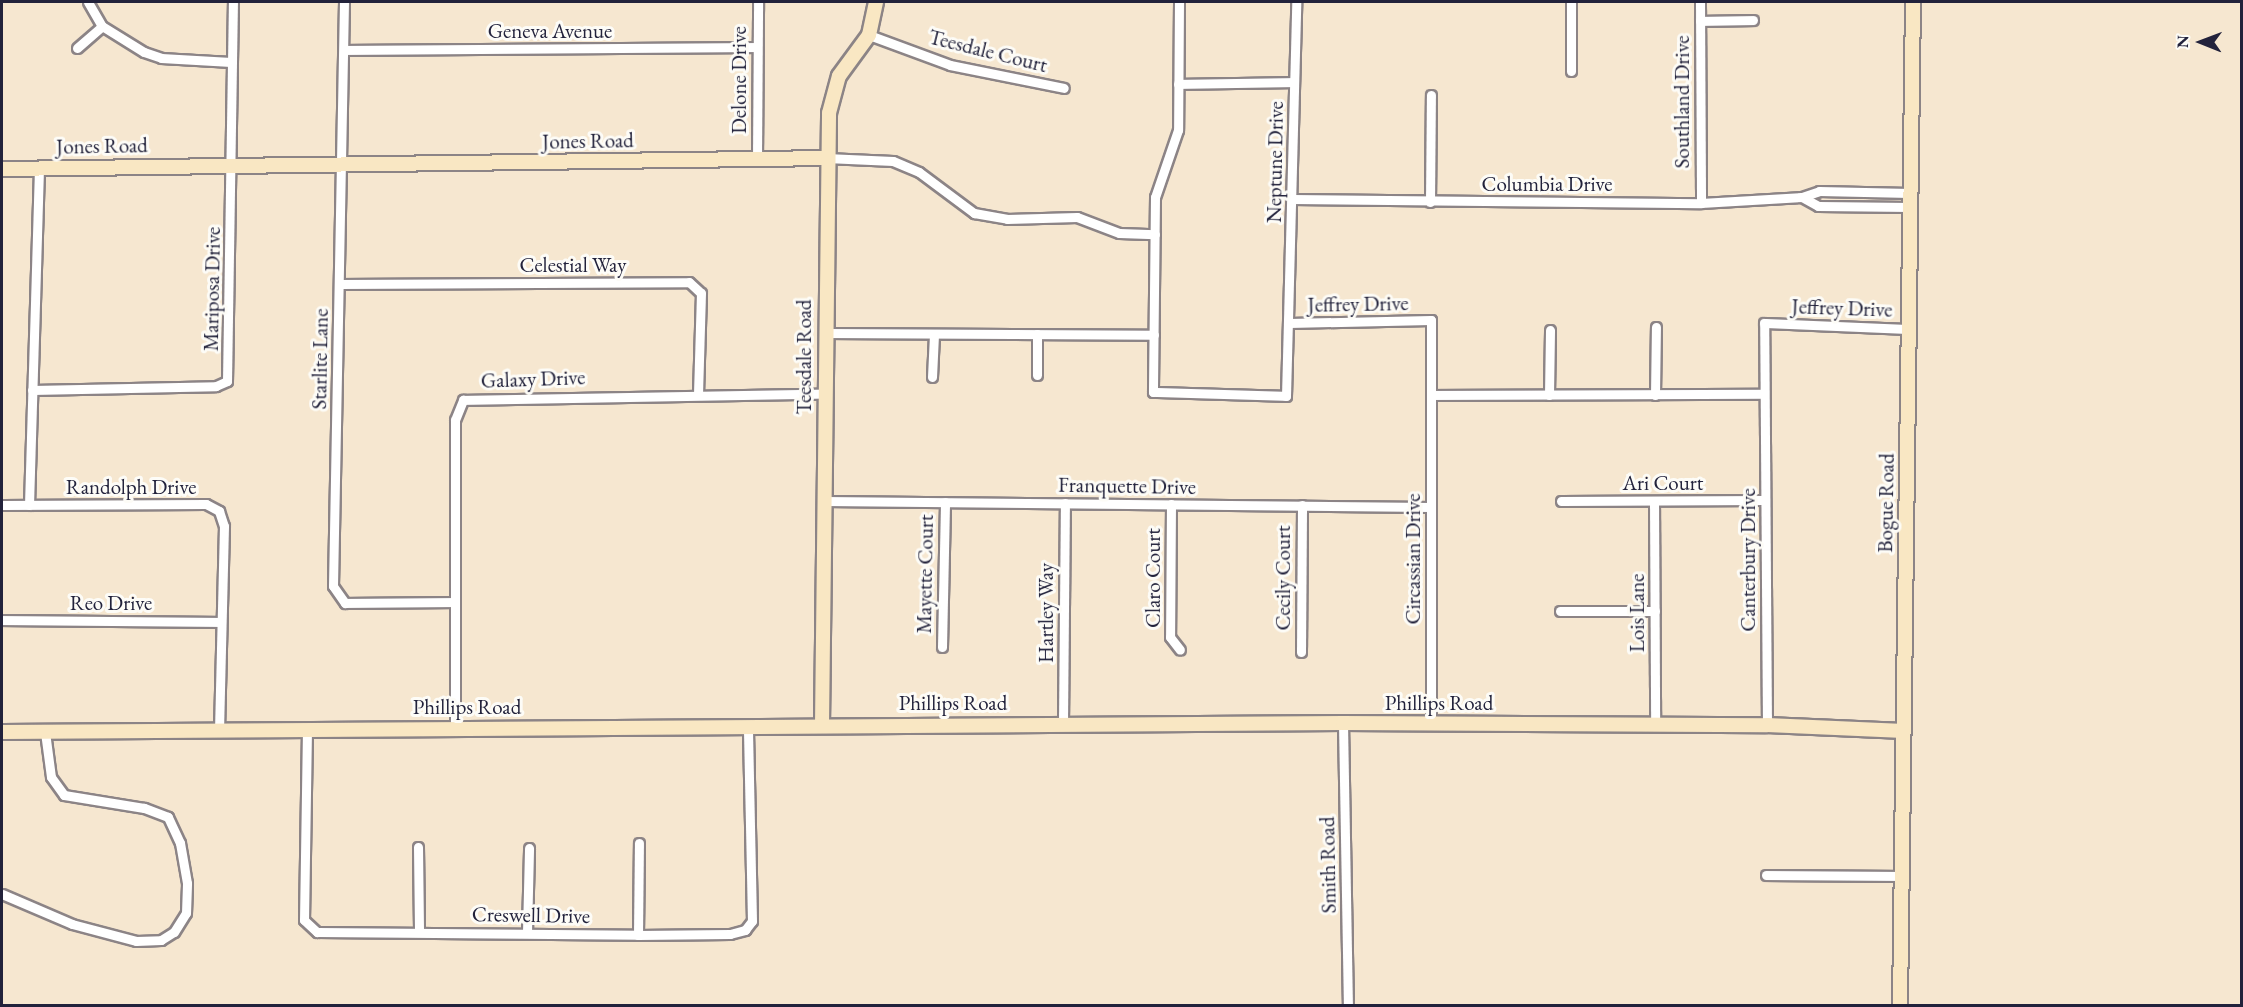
<!DOCTYPE html>
<style>
body{margin:0}
#map{position:relative;width:2243px;height:1007px;overflow:hidden;background:#f6e7d0;font-family:"EB Garamond",serif}
div>[style]{position:absolute}
[style*='--x']{left:calc(var(--x)*1px);top:calc(var(--y)*1px);width:calc(var(--w)*1px);rotate:calc(var(--a)*1deg)}
.roads{filter:drop-shadow(2px 0 #8c8486) drop-shadow(-2px 0 #8c8486) drop-shadow(0 2px #8c8486) drop-shadow(0 -2px #8c8486)}
.street>*{height:9px;margin:-4.5px;padding:0 4.5px;transform-origin:4.5px;border-radius:4.5px;background:#fff}
.secondary>*{height:14px;margin:-7px;padding:0 7px;transform-origin:7px;border-radius:7px;background:#f9e7c3}
span{translate:-50% -50%;white-space:nowrap;text-align:center;line-height:1.15;-webkit-text-stroke:6px #fdfcf7;paint-order:stroke}
.street-label{font-size:21px;color:#22223b}
.frame{position:absolute;inset:0;border:3px solid #22223b;pointer-events:none}
.north{position:absolute;left:2171px;top:12px;width:60px;height:60px;-webkit-text-stroke:4px #fdfcf7;paint-order:stroke;rotate:271deg;font-size:16px;font-weight:700;line-height:24px;text-align:center;color:#22223b}
.north::after{content:'';display:block;margin:auto;width:21px;height:27px;background:#22223b;clip-path:polygon(50% 0,100% 100%,50% 72%,0 100%)}
</style>
<div id="map">
<div class="roads">
<div class="street">
<i style="--x:88;--y:2;--w:28;--a:60"></i>
<i style="--x:102;--y:26;--w:49;--a:31.8"></i>
<i style="--x:144;--y:52;--w:18;--a:19"></i>
<i style="--x:161;--y:58;--w:70;--a:3.3"></i>
<i style="--x:344;--y:2;--w:584;--a:91.08"></i>
<i style="--x:333;--y:586;--w:21;--a:55"></i>
<i style="--x:345;--y:603;--w:110;--a:-0.5"></i>
<i style="--x:1179;--y:2;--w:128;--a:90.4"></i>
<i style="--x:1178;--y:130;--w:71;--a:108.9"></i>
<i style="--x:1155;--y:197;--w:195;--a:90.6"></i>
<i style="--x:1153;--y:392;--w:133;--a:1.7"></i>
<i style="--x:1286;--y:396;--w:394;--a:-88.5"></i>
<i style="--x:1700;--y:2;--w:201;--a:89.7"></i>
<i style="--x:1700;--y:21;--w:53;--a:-1.1"></i>
<i style="--x:869;--y:35;--w:86;--a:20.3"></i>
<i style="--x:950;--y:65;--w:116;--a:11.4"></i>
<i style="--x:77;--y:48;--w:33;--a:-41"></i>
<i style="--x:344;--y:50;--w:413;--a:-0.4"></i>
<i style="--x:1571;--y:71;--w:69;--a:-90"></i>
<i style="--x:1178;--y:84;--w:116;--a:-1"></i>
<i style="--x:826;--y:158;--w:67;--a:2.6"></i>
<i style="--x:893;--y:161;--w:28;--a:23"></i>
<i style="--x:919;--y:172;--w:69;--a:36.7"></i>
<i style="--x:974;--y:213;--w:34;--a:10"></i>
<i style="--x:1007;--y:219;--w:70;--a:-1.6"></i>
<i style="--x:1077;--y:217;--w:45;--a:20.9"></i>
<i style="--x:1119;--y:233;--w:36;--a:2"></i>
<i style="--x:757;--y:159;--w:157;--a:-89.6"></i>
<i style="--x:1802;--y:197;--w:18;--a:29"></i>
<i style="--x:1818;--y:206;--w:92;--a:0.6"></i>
<i style="--x:1292;--y:199;--w:409;--a:0.6"></i>
<i style="--x:1701;--y:203;--w:101;--a:-3.4"></i>
<i style="--x:1802;--y:197;--w:18;--a:-19"></i>
<i style="--x:1819;--y:191;--w:91;--a:1.3"></i>
<i style="--x:1430;--y:202;--w:107;--a:-89.5"></i>
<i style="--x:339;--y:284;--w:350;--a:-0.3"></i>
<i style="--x:689;--y:282;--w:16;--a:43"></i>
<i style="--x:701;--y:293;--w:102;--a:91.7"></i>
<i style="--x:1289;--y:323;--w:142;--a:-1.2"></i>
<i style="--x:1431;--y:320;--w:403;--a:90"></i>
<i style="--x:825;--y:333;--w:329;--a:0.3"></i>
<i style="--x:1037;--y:334;--w:41;--a:90"></i>
<i style="--x:932;--y:377;--w:43;--a:-87.3"></i>
<i style="--x:32;--y:390;--w:184;--a:-1.2"></i>
<i style="--x:216;--y:386;--w:12;--a:-24"></i>
<i style="--x:227;--y:381;--w:379;--a:-89.1"></i>
<i style="--x:1431;--y:395;--w:333;--a:-0.2"></i>
<i style="--x:1549;--y:395;--w:65;--a:-89.1"></i>
<i style="--x:1655;--y:395;--w:68;--a:-89.2"></i>
<i style="--x:824;--y:501;--w:607;--a:0.57"></i>
<i style="--x:1561;--y:501;--w:204;--a:-0.3"></i>
<i style="--x:1654;--y:501;--w:224;--a:89.7"></i>
<i style="--x:1171;--y:504;--w:133;--a:90.4"></i>
<i style="--x:1170;--y:637;--w:16;--a:52"></i>
<i style="--x:2;--y:505;--w:204;--a:-0.3"></i>
<i style="--x:206;--y:504;--w:15;--a:28"></i>
<i style="--x:219;--y:511;--w:16;--a:72"></i>
<i style="--x:224;--y:526;--w:204;--a:91.4"></i>
<i style="--x:29;--y:505;--w:336;--a:-88.3"></i>
<i style="--x:1560;--y:611;--w:95;--a:0"></i>
<i style="--x:2;--y:620;--w:219;--a:0.5"></i>
<i style="--x:942;--y:647;--w:145;--a:-88.8"></i>
<i style="--x:1301;--y:652;--w:147;--a:-89.6"></i>
<i style="--x:1343;--y:723;--w:283;--a:89"></i>
<i style="--x:1063;--y:724;--w:221;--a:-89.5"></i>
<i style="--x:1767;--y:725;--w:402;--a:-90.4"></i>
<i style="--x:1764;--y:323;--w:145;--a:2.4"></i>
<i style="--x:455;--y:728;--w:308;--a:-90"></i>
<i style="--x:455;--y:420;--w:22;--a:-68"></i>
<i style="--x:463;--y:400;--w:361;--a:-1"></i>
<i style="--x:307;--y:729;--w:191;--a:90.9"></i>
<i style="--x:304;--y:920;--w:18;--a:43"></i>
<i style="--x:317;--y:932;--w:321;--a:0.5"></i>
<i style="--x:638;--y:935;--w:92;--a:-0.6"></i>
<i style="--x:730;--y:934;--w:16;--a:-15"></i>
<i style="--x:745;--y:930;--w:11;--a:-52"></i>
<i style="--x:752;--y:921;--w:196;--a:-91.2"></i>
<i style="--x:418;--y:847;--w:85;--a:89.3"></i>
<i style="--x:1766;--y:875;--w:135;--a:0.4"></i>
<i style="--x:2;--y:894;--w:76;--a:23.2"></i>
<i style="--x:72;--y:924;--w:66;--a:14.9"></i>
<i style="--x:136;--y:941;--w:25;--a:-2"></i>
<i style="--x:161;--y:940;--w:15;--a:-32"></i>
<i style="--x:174;--y:932;--w:22;--a:-58"></i>
<i style="--x:186;--y:913;--w:30;--a:-88"></i>
<i style="--x:187;--y:883;--w:41;--a:-99.9"></i>
<i style="--x:180;--y:843;--w:29;--a:-115"></i>
<i style="--x:168;--y:817;--w:26;--a:-159"></i>
<i style="--x:144;--y:808;--w:81;--a:-170.8"></i>
<i style="--x:64;--y:795;--w:22;--a:-126"></i>
<i style="--x:51;--y:777;--w:45;--a:-97.6"></i>
<i style="--x:527;--y:932;--w:84;--a:-88.6"></i>
<i style="--x:638;--y:935;--w:92;--a:-89.4"></i>
</div>
<div class="secondary">
<i style="--x:2;--y:169;--w:824;--a:-0.76"></i>
<i style="--x:822;--y:725;--w:612;--a:-89.34"></i>
<i style="--x:829;--y:113;--w:38;--a:-75"></i>
<i style="--x:839;--y:76;--w:51;--a:-53.8"></i>
<i style="--x:869;--y:35;--w:34;--a:-78"></i>
<i style="--x:2;--y:732;--w:1341;--a:-0.38"></i>
<i style="--x:1343;--y:723;--w:424;--a:0.3"></i>
<i style="--x:1767;--y:725;--w:137;--a:2.5"></i>
<i style="--x:1900;--y:1006;--w:1004;--a:-89.26"></i>
</div>
</div>
<div class="street-label">
<span style="left:550px;top:31px">Geneva Avenue</span>
<span style="left:988px;top:51px;rotate:14deg">Teesdale Court</span>
<span style="left:739px;top:80px;rotate:-90deg">Delone Drive</span>
<span style="left:1682px;top:102px;rotate:-90deg">Southland Drive</span>
<span style="left:588px;top:141px;rotate:-1deg">Jones Road</span>
<span style="left:102px;top:146px;rotate:-1deg">Jones Road</span>
<span style="left:1275px;top:162px;rotate:-89deg">Neptune Drive</span>
<span style="left:1547px;top:184px">Columbia Drive</span>
<span style="left:573px;top:265px">Celestial Way</span>
<span style="left:212px;top:289px;rotate:-89deg">Mariposa Drive</span>
<span style="left:1358px;top:304px;rotate:-1deg">Jeffrey Drive</span>
<span style="left:1842px;top:308px;rotate:2deg">Jeffrey Drive</span>
<span style="left:804px;top:357px;rotate:-90deg">Teesdale Road</span>
<span style="left:320px;top:359px;rotate:-89deg">Starlite Lane</span>
<span style="left:533px;top:379px;rotate:-2deg">Galaxy Drive</span>
<span style="left:1663px;top:483px">Ari Court</span>
<span style="left:1127px;top:486px;rotate:1deg">Franquette Drive</span>
<span style="left:131px;top:487px">Randolph Drive</span>
<span style="left:1886px;top:503px;rotate:-89deg">Bogue Road</span>
<span style="left:1413px;top:559px;rotate:-90deg">Circassian Drive</span>
<span style="left:1748px;top:560px;rotate:-90deg">Canterbury Drive</span>
<span style="left:925px;top:574px;rotate:-89deg">Mayette Court</span>
<span style="left:1153px;top:578px;rotate:-90deg">Claro Court</span>
<span style="left:1283px;top:578px;rotate:-90deg">Cecily Court</span>
<span style="left:111px;top:603px">Reo Drive</span>
<span style="left:1046px;top:613px;rotate:-90deg">Hartley Way</span>
<span style="left:1637px;top:613px;rotate:-90deg">Lois Lane</span>
<span style="left:953px;top:703px">Phillips Road</span>
<span style="left:1439px;top:703px">Phillips Road</span>
<span style="left:467px;top:707px">Phillips Road</span>
<span style="left:1328px;top:865px;rotate:-91deg">Smith Road</span>
<span style="left:531px;top:915px;rotate:1deg">Creswell Drive</span>
</div>
<div class="frame"></div>
<div class="north">N</div>
</div>
